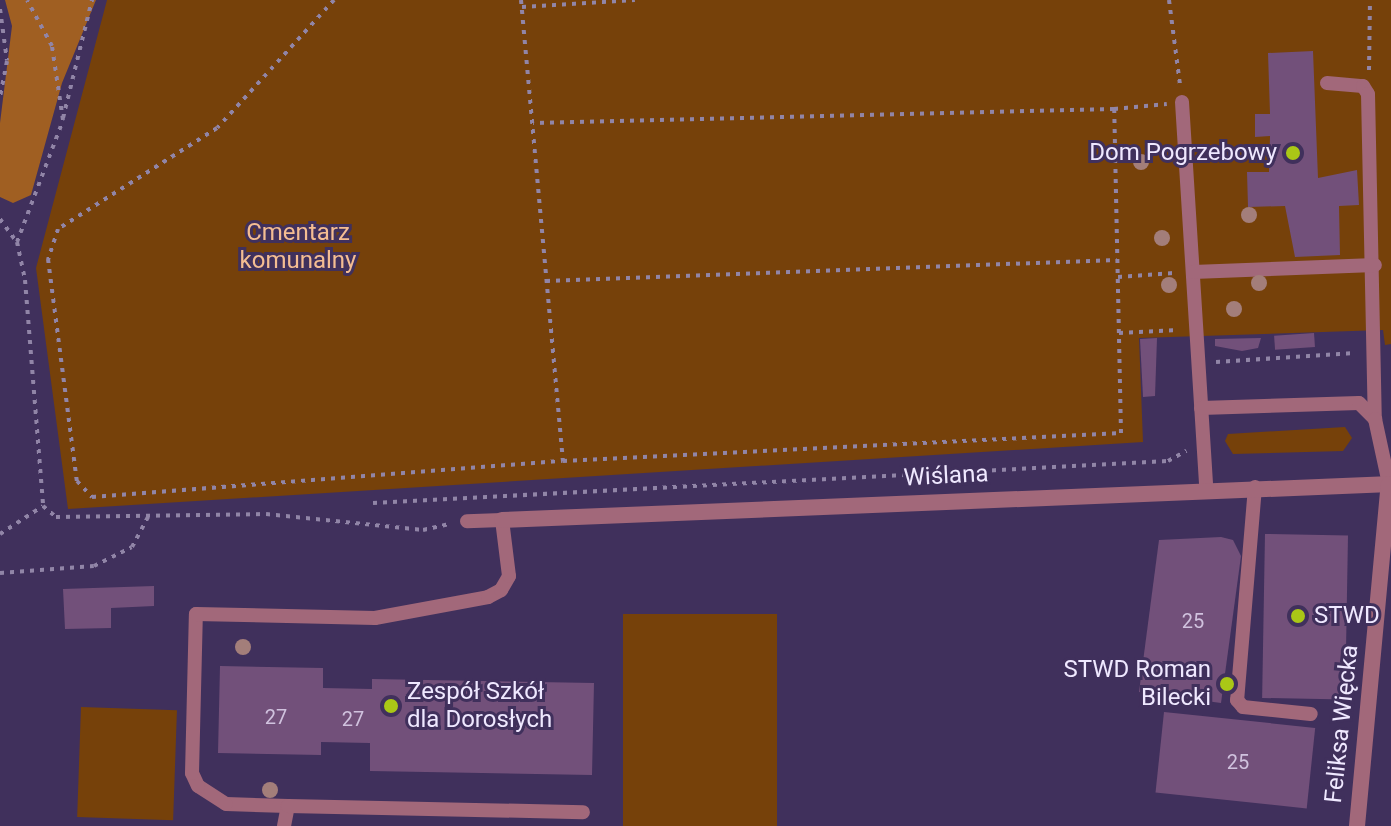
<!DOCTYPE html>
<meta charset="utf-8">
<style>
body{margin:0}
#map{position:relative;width:1391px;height:826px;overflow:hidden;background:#40305c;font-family:Roboto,sans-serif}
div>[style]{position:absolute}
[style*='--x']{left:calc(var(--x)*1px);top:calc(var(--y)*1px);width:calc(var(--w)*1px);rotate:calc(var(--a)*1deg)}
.green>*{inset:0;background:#76410a;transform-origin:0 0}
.forest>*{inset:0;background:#a05f22}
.building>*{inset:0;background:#72507a;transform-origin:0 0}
.path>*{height:4px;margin-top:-2px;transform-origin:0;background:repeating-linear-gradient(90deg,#9185a7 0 4px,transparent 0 10px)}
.lane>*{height:14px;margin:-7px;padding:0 7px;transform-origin:7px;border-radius:7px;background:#a2687a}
.street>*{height:16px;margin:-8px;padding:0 8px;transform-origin:8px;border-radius:8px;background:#a2687a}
.trees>*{width:16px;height:16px;margin:-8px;border-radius:50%;background:#a37e7a}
.dots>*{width:22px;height:22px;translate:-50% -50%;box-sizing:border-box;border:4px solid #40305c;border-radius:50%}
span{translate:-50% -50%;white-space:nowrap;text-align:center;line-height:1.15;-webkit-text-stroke:6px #40305c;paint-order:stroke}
.number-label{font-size:20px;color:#d0c2de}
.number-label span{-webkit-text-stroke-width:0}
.poi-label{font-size:24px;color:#efe8ff}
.right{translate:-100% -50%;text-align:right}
.left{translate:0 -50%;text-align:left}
.park-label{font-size:24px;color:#f4bd92}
.street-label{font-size:24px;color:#efe8ff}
</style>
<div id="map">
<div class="green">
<i style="clip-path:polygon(107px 0,1391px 0,1391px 344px,1385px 345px,1383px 330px,1139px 338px,1143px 442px,68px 509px,36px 268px)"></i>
<i style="clip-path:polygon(1345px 427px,1352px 438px,1343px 451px,1233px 454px,1225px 441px,1228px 434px)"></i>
<i style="left:623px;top:614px;width:154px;height:212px"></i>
<i style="left:81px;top:707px;width:96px;height:110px;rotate:2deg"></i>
</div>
<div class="forest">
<i style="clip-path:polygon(5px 0,96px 0,62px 83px,31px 195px,13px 203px,0 197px,0 123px,12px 26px)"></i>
</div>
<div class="building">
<i style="clip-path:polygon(1313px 51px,1318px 178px,1357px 170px,1359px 205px,1339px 206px,1340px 255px,1295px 257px,1285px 206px,1248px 207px,1247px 172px,1269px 172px,1270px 136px,1255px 137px,1255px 114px,1270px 114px,1268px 53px)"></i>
<i style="left:1314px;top:333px;width:14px;height:40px;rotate:86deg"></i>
<i style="clip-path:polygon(1157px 338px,1155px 396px,1143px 397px,1140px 339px)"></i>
<i style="clip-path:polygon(1261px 338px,1258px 348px,1242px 351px,1215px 346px,1215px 339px)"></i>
<i style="left:1265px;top:534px;width:83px;height:164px;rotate:1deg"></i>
<i style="clip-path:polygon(1221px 537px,1233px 540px,1241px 556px,1221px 703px,1139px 692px,1159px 540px)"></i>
<i style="clip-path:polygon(154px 586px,154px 606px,111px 608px,111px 628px,65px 629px,63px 589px)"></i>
<i style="clip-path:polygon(220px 666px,323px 668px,323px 688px,372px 689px,372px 679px,594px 683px,592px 775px,370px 771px,370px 743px,321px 742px,321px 755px,218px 753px)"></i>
<i style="left:1164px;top:712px;width:152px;height:81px;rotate:6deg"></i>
</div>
<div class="path">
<i style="--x:334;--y:0;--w:173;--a:132.4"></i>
<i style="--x:217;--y:128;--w:188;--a:147.6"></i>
<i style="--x:58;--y:229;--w:32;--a:108"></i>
<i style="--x:48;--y:259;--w:224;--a:82.6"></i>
<i style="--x:77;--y:481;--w:22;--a:47"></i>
<i style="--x:92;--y:497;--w:472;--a:-4.4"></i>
<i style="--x:521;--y:0;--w:463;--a:84.8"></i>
<i style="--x:563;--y:461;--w:559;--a:-2.87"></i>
<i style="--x:1121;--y:433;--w:324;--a:-91.2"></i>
<i style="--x:1114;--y:109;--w:581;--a:178.62"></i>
<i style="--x:1169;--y:0;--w:86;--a:82.6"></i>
<i style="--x:522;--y:7;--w:113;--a:-3.5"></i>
<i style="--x:0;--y:9;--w:52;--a:82.3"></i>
<i style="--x:7;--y:61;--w:38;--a:101"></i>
<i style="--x:1369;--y:70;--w:70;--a:-89.2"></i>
<i style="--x:1114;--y:109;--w:53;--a:-5.4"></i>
<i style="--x:63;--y:118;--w:122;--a:-76.2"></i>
<i style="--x:0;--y:219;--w:29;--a:54"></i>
<i style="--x:17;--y:242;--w:39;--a:78"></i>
<i style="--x:25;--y:280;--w:227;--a:85.4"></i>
<i style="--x:43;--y:506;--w:17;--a:40"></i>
<i style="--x:56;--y:517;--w:210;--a:-0.8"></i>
<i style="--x:266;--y:514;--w:158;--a:5.8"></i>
<i style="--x:423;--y:530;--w:27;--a:-13"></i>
<i style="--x:17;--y:242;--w:130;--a:-69.3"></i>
<i style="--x:63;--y:120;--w:75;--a:-98.5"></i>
<i style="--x:52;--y:46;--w:52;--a:-118.5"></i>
<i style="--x:1118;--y:277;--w:56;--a:-4.1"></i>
<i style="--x:546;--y:281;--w:571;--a:-2.11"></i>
<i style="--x:1119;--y:333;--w:59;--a:-2.9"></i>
<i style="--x:1216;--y:362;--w:139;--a:-3.7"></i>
<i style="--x:373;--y:503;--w:796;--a:-3.02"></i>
<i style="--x:1168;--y:461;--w:21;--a:-29"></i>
<i style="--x:0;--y:534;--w:51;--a:-33.1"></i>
<i style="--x:0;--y:573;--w:94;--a:-4.3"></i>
<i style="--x:94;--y:566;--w:42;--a:-26.6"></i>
<i style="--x:132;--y:547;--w:38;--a:-62"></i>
</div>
<div class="lane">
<i style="--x:1327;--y:83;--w:36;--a:5"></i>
<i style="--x:1363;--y:86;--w:9;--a:58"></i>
<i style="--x:1368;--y:94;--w:325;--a:88.8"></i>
<i style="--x:1182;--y:102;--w:387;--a:86.4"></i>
<i style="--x:1193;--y:272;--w:182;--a:-2.2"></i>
<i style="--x:1201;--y:408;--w:158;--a:-1.8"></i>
<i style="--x:1359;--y:403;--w:23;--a:45"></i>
<i style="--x:1375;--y:419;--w:66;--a:77.8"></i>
<i style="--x:1255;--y:487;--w:214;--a:94.8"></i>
<i style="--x:1237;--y:700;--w:9;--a:49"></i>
<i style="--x:1243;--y:707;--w:68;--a:5.9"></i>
<i style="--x:288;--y:806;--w:62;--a:-178.2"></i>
<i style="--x:226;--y:804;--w:33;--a:-147"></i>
<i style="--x:198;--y:786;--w:14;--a:-115"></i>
<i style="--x:192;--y:773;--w:159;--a:-88.6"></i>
<i style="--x:196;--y:614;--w:179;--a:1.3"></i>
<i style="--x:375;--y:618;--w:115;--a:-10.5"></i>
<i style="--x:488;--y:597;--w:15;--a:-28"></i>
<i style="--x:501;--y:590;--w:16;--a:-60"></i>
<i style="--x:509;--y:576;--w:56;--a:-97.1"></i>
<i style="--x:502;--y:520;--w:35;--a:178"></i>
<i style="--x:284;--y:826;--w:20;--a:-79"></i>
<i style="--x:288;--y:806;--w:295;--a:1.2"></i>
</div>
<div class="street">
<i style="--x:502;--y:520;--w:890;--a:-2.32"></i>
<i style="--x:1357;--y:826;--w:343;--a:-84.7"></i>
</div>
<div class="trees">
<i style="left:1141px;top:162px"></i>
<i style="left:1249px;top:215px"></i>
<i style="left:1162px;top:238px"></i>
<i style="left:1259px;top:283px"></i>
<i style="left:1169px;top:285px"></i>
<i style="left:1234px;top:309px"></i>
<i style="left:243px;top:647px"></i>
<i style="left:270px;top:790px"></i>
</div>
<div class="dots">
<i style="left:1293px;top:153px;background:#aac716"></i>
<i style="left:1298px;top:616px;background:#aac716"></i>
<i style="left:1227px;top:684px;background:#aac716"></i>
<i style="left:391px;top:706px;background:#aac716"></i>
</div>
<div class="number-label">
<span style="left:1193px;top:621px">25</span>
<span style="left:276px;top:717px">27</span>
<span style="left:353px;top:719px">27</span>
<span style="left:1238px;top:762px">25</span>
</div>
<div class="poi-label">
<span class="right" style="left:1277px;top:153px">Dom Pogrzebowy</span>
<span class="left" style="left:1314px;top:616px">STWD</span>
<span class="right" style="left:1211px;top:684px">STWD Roman<br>Bilecki</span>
<span class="left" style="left:407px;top:706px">Zespół Szkół<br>dla Dorosłych</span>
</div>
<div class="park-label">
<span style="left:298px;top:247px">Cmentarz<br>komunalny</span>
</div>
<div class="street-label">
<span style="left:946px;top:476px;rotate:-3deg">Wiślana</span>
<span style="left:1342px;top:724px;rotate:-84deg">Feliksa Więcka</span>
</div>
</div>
